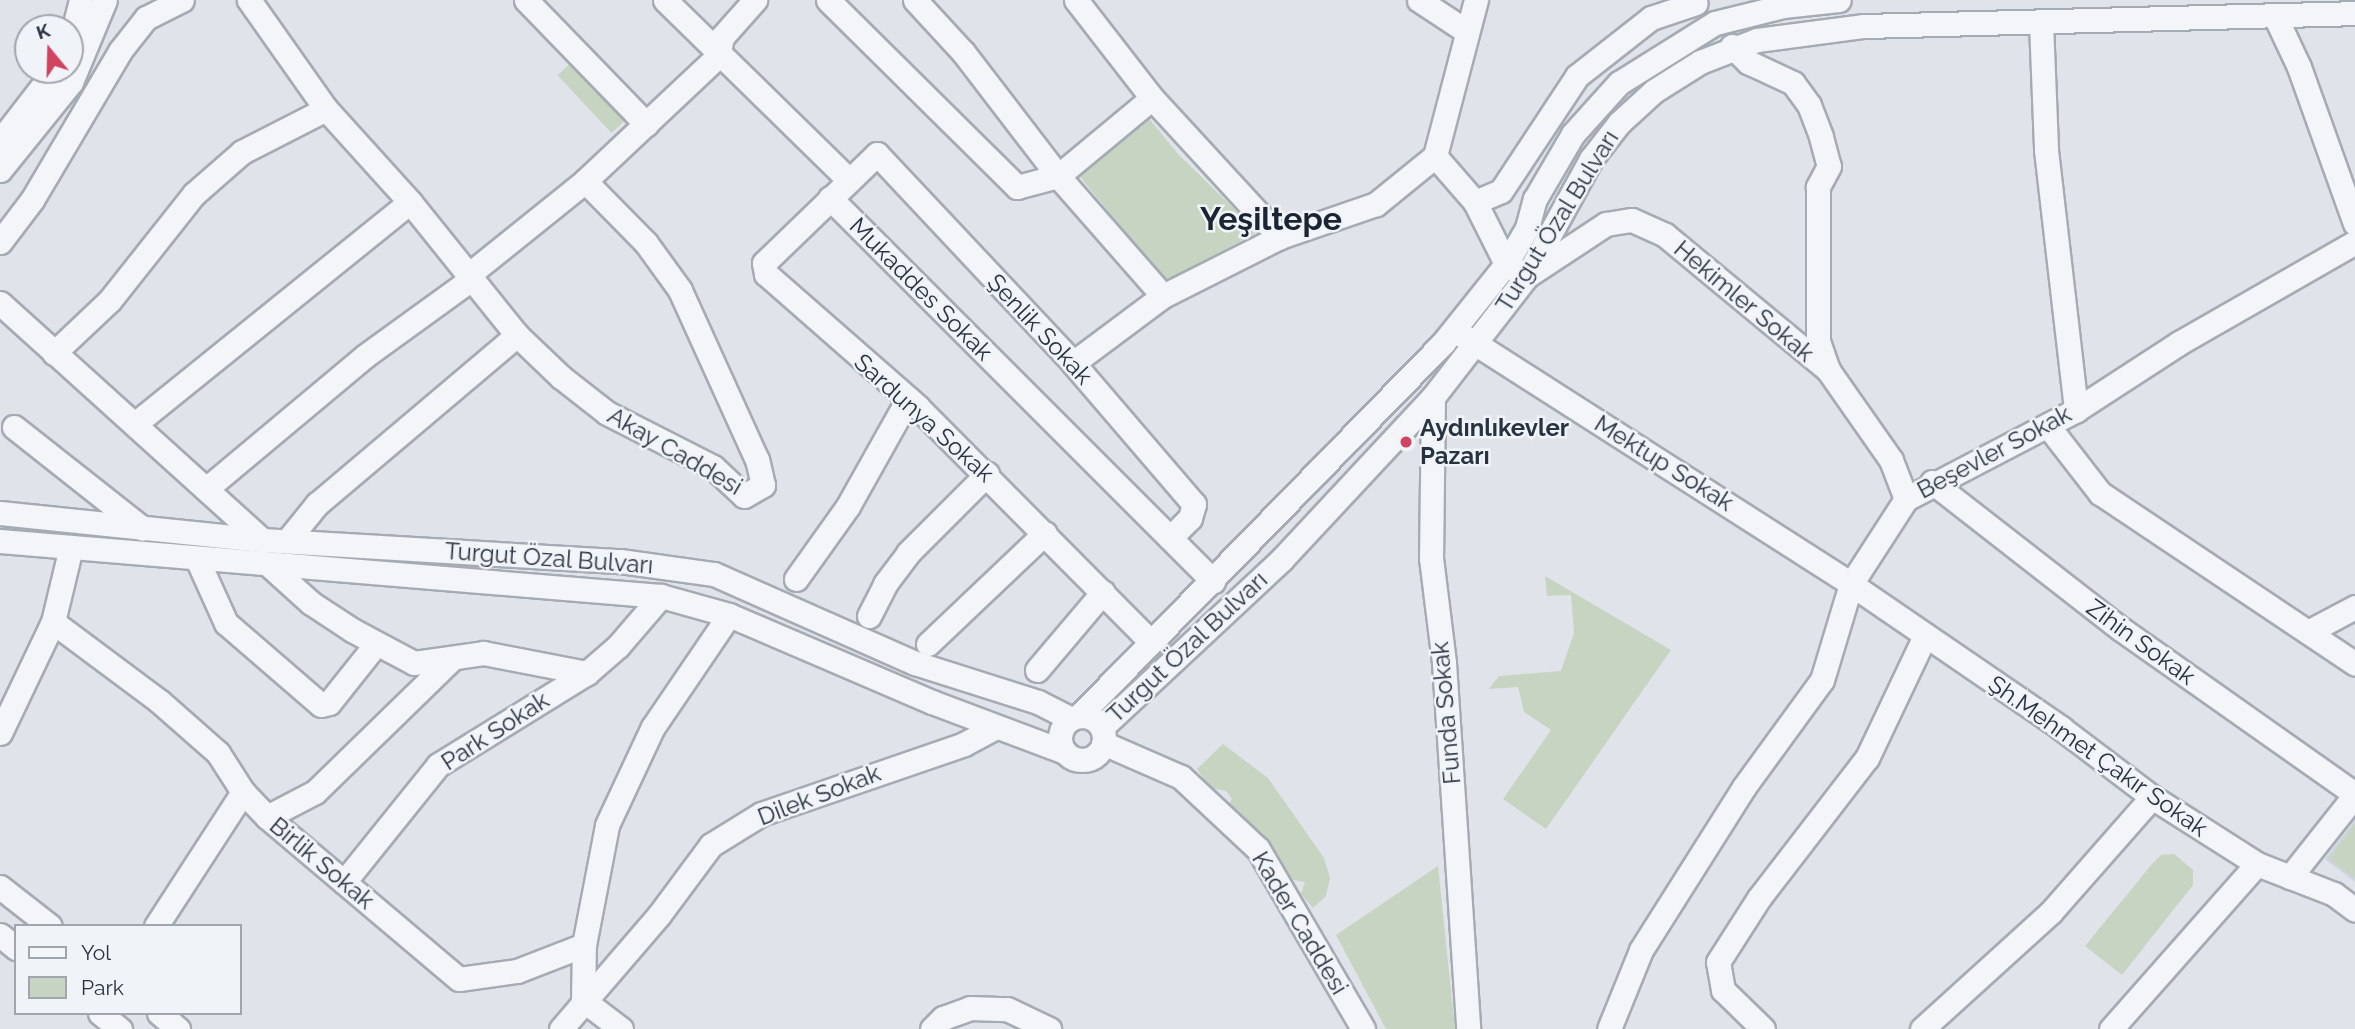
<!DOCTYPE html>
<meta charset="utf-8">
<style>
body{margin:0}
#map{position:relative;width:2355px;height:1029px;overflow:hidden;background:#e0e4ea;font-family:Raleway,sans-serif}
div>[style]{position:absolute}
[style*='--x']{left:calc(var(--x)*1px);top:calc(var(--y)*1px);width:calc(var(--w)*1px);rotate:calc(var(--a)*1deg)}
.built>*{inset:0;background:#ced4dc}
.green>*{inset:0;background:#c7d4c1;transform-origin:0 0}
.roads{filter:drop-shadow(2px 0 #a5abb4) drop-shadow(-2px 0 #a5abb4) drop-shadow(0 2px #a5abb4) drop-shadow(0 -2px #a5abb4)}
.minor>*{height:23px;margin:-11.5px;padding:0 11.5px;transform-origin:11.5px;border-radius:11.5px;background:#f3f5f8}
.minor>.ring{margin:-11.5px;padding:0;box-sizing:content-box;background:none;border:23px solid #f3f5f8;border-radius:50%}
.dots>*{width:19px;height:19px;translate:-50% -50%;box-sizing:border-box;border:4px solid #f0f3f7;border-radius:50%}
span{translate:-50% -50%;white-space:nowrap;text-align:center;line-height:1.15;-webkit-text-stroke:5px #f0f3f7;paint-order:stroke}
.street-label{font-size:24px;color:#283341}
.poi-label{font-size:24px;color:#283341;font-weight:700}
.left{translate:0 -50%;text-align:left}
.district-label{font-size:32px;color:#1b2432;font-weight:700}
.legend{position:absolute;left:14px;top:924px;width:228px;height:91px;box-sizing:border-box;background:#f0f3f7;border:2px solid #a0a6ae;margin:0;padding:9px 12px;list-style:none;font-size:21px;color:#283341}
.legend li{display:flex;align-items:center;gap:14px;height:35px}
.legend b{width:35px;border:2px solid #a0a6ae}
.north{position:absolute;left:14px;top:14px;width:70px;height:70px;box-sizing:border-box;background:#f0f3f7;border:2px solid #a0a6ae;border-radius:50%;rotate:341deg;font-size:19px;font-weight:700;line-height:28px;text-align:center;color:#283341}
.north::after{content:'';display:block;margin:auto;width:24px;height:32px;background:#d1435f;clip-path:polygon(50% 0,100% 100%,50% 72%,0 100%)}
</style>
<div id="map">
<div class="built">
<i style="clip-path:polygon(2355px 820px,2355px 882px,2325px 859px)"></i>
</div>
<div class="green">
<i style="left:573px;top:61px;width:79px;height:21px;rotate:47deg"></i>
<i style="clip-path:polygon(1147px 116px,1178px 154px,1258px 232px,1165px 281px,1077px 173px)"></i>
<i style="clip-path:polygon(1545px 576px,1671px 650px,1546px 829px,1503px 799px,1551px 730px,1524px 712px,1518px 687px,1489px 689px,1499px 676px,1561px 671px,1574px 633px,1571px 595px,1547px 596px)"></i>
<i style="clip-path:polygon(1223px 744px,1268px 778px,1324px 858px,1330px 878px,1326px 896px,1313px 908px,1301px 894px,1305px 882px,1288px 879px,1228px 806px,1232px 799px,1226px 791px,1210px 788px,1197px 769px)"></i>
<i style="clip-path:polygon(2355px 824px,2355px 878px,2329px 859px)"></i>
<i style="clip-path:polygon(2174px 854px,2193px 870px,2193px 885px,2122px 975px,2085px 946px,2152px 864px,2161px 855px)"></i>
<i style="clip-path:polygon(1438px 866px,1455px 1029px,1386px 1029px,1336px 935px)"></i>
</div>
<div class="roads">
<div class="minor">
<i style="--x:249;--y:0;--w:133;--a:54.8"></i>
<i style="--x:326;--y:109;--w:125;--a:47.9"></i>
<i style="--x:410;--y:202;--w:171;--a:51.2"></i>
<i style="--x:517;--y:335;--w:61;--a:43.7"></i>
<i style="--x:561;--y:377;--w:58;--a:38"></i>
<i style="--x:607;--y:413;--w:119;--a:27"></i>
<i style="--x:713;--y:467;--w:42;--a:43.1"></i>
<i style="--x:744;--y:496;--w:22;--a:-30"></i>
<i style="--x:763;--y:485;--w:26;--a:-103"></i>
<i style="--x:757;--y:460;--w:187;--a:-114.4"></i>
<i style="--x:680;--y:290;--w:58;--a:-125.9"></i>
<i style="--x:646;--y:243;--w:87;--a:-134.5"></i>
<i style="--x:526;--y:0;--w:173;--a:45.9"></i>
<i style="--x:665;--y:0;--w:257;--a:44.4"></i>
<i style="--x:828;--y:0;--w:266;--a:44.7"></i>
<i style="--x:1017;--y:187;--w:42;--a:-15"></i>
<i style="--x:1058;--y:176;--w:122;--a:-39.7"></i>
<i style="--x:915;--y:0;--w:71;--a:47.3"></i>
<i style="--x:963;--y:52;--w:156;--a:52.5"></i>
<i style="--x:1058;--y:176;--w:159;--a:48.8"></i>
<i style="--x:1076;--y:0;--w:124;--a:52.2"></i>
<i style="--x:1152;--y:98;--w:189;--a:47.4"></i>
<i style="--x:1419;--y:0;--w:56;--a:33.4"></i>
<i style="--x:2275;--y:16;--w:56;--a:64.8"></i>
<i style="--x:2299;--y:67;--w:166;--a:70.3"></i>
<i style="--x:2041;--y:23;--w:127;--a:87.7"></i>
<i style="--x:2046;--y:150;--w:262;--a:83.4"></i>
<i style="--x:70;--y:43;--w:44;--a:-75.7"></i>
<i style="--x:1732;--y:46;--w:23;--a:45"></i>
<i style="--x:1748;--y:62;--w:50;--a:25"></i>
<i style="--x:1793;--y:83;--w:27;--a:54"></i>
<i style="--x:1809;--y:105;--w:34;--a:69"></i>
<i style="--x:1821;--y:137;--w:30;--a:75"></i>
<i style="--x:1829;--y:166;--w:24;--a:118"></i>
<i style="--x:1818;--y:187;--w:154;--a:90"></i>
<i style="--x:1818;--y:341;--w:31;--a:71"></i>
<i style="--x:0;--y:141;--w:90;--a:-52.2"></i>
<i style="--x:1435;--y:156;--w:61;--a:49"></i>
<i style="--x:1475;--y:202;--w:69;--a:63.4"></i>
<i style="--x:1506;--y:264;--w:24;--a:30"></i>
<i style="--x:1527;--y:276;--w:95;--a:-33.4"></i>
<i style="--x:1606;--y:224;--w:26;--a:-9"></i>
<i style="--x:1632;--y:220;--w:36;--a:24"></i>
<i style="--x:1665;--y:235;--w:212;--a:39.6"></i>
<i style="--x:1828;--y:370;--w:110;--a:55"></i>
<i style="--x:1891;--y:460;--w:42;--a:69"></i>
<i style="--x:0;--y:170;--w:113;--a:-51.1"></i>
<i style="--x:71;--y:82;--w:89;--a:-67.5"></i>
<i style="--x:830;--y:198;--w:542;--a:45"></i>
<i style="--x:1475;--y:202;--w:28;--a:-23"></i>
<i style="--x:1501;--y:191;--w:138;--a:-56.5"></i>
<i style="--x:1577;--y:76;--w:94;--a:-38.1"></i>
<i style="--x:1651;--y:18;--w:47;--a:-18.4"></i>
<i style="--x:0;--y:242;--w:53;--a:-52.7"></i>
<i style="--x:32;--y:200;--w:173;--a:-59.4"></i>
<i style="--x:120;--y:51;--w:42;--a:-51.8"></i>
<i style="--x:146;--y:18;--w:40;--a:-26.6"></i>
<i style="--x:467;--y:276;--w:151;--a:-38.8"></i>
<i style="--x:585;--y:181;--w:183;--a:-43.2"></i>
<i style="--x:718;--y:56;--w:19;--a:-78"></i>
<i style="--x:722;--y:37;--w:50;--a:-48.3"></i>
<i style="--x:0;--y:303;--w:353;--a:42.1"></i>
<i style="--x:1462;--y:335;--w:462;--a:32.6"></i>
<i style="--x:1851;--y:584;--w:255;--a:34.4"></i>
<i style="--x:2061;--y:728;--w:114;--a:37.2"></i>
<i style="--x:2152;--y:797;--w:125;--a:32.5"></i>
<i style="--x:2257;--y:864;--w:83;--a:21.3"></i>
<i style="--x:2334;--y:894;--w:26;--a:37"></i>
<i style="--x:54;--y:353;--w:77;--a:-43.4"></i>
<i style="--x:110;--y:300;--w:135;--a:-51.6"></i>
<i style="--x:194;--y:194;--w:64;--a:-41.2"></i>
<i style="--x:242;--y:152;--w:94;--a:-27.1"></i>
<i style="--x:1073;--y:363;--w:112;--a:-36.7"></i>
<i style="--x:1163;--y:296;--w:131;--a:-26.8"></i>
<i style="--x:1280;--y:237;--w:102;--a:-19"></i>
<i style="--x:1376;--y:204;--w:76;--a:-39.1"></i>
<i style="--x:1435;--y:156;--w:161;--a:-75.3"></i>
<i style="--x:1433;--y:397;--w:161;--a:90.7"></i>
<i style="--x:1431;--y:558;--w:106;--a:82.9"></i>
<i style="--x:1444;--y:663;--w:367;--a:86.2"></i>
<i style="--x:136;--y:423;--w:352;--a:-38.9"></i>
<i style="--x:2048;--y:426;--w:85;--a:52.2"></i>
<i style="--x:2100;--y:493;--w:307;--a:33.8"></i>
<i style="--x:14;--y:427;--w:164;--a:38.3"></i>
<i style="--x:1932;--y:482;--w:239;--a:37.9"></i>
<i style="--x:2121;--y:629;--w:286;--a:35.2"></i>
<i style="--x:206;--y:489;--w:207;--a:-39.9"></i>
<i style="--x:365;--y:356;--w:130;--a:-35.9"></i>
<i style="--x:0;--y:513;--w:263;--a:5.9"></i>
<i style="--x:262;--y:540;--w:359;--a:3.4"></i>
<i style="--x:620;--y:561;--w:95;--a:7.9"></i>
<i style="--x:714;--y:574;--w:220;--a:23.9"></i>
<i style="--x:915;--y:663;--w:129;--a:17.6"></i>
<i style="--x:1038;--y:702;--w:37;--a:27"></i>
<i style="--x:0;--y:541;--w:663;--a:4.76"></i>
<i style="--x:661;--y:596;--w:71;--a:15.6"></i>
<i style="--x:729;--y:615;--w:221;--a:23.2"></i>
<i style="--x:932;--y:702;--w:142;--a:20.6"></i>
<i style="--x:287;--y:541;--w:48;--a:-51"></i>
<i style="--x:317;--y:504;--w:262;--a:-40.2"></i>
<i style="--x:198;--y:561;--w:68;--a:65.7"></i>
<i style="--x:226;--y:623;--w:125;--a:40.8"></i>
<i style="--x:321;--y:705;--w:8;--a:-14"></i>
<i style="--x:329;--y:703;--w:75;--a:-51.5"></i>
<i style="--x:271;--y:567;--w:54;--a:42"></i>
<i style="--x:311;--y:603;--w:49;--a:33.4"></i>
<i style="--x:352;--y:630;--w:70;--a:28"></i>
<i style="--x:414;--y:663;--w:70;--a:-8.2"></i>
<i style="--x:483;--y:653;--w:106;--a:10.9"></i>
<i style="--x:796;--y:579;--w:90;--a:-54.5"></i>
<i style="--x:848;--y:506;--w:123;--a:-60.7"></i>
<i style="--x:869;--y:616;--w:36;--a:-63"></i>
<i style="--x:885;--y:584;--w:39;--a:-53"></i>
<i style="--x:908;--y:553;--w:112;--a:-45"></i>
<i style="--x:53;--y:622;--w:132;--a:36.7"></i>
<i style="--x:159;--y:701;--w:79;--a:41.4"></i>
<i style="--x:218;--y:753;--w:46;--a:57.3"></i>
<i style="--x:243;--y:792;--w:35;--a:46"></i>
<i style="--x:267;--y:817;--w:251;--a:40.2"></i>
<i style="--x:459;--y:979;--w:59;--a:-7.9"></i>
<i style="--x:517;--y:971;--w:72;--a:-21.2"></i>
<i style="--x:2308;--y:632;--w:53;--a:-28"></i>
<i style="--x:1151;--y:642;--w:331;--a:-134.8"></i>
<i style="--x:918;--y:407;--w:202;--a:-138.8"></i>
<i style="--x:766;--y:274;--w:11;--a:-100"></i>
<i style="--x:764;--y:263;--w:157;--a:-44"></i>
<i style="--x:877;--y:154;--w:287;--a:46.8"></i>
<i style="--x:1073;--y:363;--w:186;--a:49.4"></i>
<i style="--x:1194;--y:504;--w:15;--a:106"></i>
<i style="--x:1190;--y:518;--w:28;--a:135"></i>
<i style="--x:928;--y:644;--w:161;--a:-43.5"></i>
<i style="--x:1037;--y:670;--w:102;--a:-49.8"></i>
<i style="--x:1079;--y:716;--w:521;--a:-45.7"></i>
<i style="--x:1443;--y:343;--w:101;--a:-51.4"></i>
<i style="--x:1506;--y:264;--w:42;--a:-59.7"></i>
<i style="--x:1527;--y:228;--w:30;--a:-75"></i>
<i style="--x:1535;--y:199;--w:75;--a:-59.7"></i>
<i style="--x:1573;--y:134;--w:69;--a:-48"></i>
<i style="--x:1619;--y:83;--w:113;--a:-32"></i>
<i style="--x:1715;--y:23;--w:70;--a:-14"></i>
<i style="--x:1783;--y:6;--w:56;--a:-6.1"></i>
<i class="ring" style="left:1060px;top:716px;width:21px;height:21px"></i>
<i style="--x:1102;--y:727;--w:246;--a:-43"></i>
<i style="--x:1282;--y:559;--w:221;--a:-47"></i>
<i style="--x:1433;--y:397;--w:153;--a:-52.2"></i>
<i style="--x:1527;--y:276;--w:133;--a:-61.3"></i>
<i style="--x:1591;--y:159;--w:46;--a:-52.1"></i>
<i style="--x:1619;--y:123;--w:47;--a:-42.4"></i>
<i style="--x:1654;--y:91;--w:54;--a:-32.2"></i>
<i style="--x:1700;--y:62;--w:61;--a:-21.1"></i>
<i style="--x:1757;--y:40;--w:108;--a:-7.5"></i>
<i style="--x:1864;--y:26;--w:491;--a:-1.5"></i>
<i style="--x:0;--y:733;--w:123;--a:-64.5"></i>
<i style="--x:53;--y:622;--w:77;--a:-76.5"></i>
<i style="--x:1103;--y:743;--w:85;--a:23.6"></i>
<i style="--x:1181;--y:777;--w:105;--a:43.1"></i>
<i style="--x:1258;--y:849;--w:208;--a:59.7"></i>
<i style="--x:267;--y:817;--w:54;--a:-27.5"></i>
<i style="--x:315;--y:792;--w:191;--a:-44.2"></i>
<i style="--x:2290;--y:877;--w:105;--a:-51.6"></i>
<i style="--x:344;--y:882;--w:150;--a:-51.2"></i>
<i style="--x:438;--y:765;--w:175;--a:-31.7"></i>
<i style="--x:587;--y:673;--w:41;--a:-41.1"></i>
<i style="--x:618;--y:646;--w:66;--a:-49.3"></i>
<i style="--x:0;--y:887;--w:63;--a:38"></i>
<i style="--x:156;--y:926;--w:160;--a:-57"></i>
<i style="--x:0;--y:935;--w:21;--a:39"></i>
<i style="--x:100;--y:1013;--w:26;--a:39"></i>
<i style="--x:159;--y:1013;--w:25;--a:40"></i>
<i style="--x:561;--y:1029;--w:150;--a:-49.3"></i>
<i style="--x:659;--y:915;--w:87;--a:-53.4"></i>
<i style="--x:711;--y:845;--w:59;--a:-31.8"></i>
<i style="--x:761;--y:814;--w:215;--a:-19"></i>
<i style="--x:964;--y:744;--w:36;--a:-28"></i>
<i style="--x:621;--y:1029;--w:48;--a:-142.7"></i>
<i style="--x:583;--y:1000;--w:55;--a:-89"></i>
<i style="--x:584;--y:945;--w:122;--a:-79.1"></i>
<i style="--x:607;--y:825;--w:108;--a:-64.9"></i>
<i style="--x:653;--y:727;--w:135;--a:-55.8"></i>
<i style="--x:932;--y:1029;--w:16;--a:-45"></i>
<i style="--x:943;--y:1018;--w:29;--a:-20"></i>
<i style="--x:970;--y:1008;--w:37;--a:2"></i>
<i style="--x:1007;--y:1009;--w:47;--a:25.5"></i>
<i style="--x:1609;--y:1029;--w:85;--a:-67.9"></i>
<i style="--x:1641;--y:950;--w:193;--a:-57.7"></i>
<i style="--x:1744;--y:787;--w:132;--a:-53.9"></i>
<i style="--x:1822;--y:680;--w:100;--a:-73.2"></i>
<i style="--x:1851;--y:584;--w:101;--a:-57.1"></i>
<i style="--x:1906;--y:499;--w:192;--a:-27.6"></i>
<i style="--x:2076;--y:410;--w:123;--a:-33"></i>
<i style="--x:2179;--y:343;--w:203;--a:-29.8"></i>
<i style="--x:1763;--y:1029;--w:56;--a:-135.7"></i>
<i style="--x:1723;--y:990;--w:28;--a:-100"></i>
<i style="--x:1718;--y:962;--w:76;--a:-57.4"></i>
<i style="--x:1759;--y:898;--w:177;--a:-52.4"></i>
<i style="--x:1867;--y:758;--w:135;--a:-64.6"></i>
<i style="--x:1922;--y:1029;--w:173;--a:-42.2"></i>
<i style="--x:2050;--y:913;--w:154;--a:-48.7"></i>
<i style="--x:2111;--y:1029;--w:220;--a:-48.5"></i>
</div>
</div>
<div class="dots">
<i style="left:1406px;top:442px;background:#d1435f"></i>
</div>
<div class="street-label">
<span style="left:1557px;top:221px;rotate:-58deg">Turgut Özal Bulvarı</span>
<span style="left:921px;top:289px;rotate:45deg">Mukaddes Sokak</span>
<span style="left:1744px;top:301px;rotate:40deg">Hekimler Sokak</span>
<span style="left:1040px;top:329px;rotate:47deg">Şenlik Sokak</span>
<span style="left:924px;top:418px;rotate:42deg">Sardunya Sokak</span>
<span style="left:675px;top:451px;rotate:30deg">Akay Caddesi</span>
<span style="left:1994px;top:452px;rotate:-28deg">Beşevler Sokak</span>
<span style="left:1664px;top:463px;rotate:32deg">Mektup Sokak</span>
<span style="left:549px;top:558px;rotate:4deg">Turgut Özal Bulvarı</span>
<span style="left:2141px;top:642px;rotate:36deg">Zihin Sokak</span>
<span style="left:1187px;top:647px;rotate:-43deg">Turgut Özal Bulvarı</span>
<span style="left:1446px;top:713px;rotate:-95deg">Funda Sokak</span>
<span style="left:495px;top:731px;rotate:-33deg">Park Sokak</span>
<span style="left:2098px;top:756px;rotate:35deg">Şh.Mehmet Çakır Sokak</span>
<span style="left:819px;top:795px;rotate:-21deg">Dilek Sokak</span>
<span style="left:322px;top:863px;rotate:40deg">Birlik Sokak</span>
<span style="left:1300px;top:923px;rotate:59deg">Kader Caddesi</span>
</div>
<div class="poi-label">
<span class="left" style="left:1420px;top:442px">Aydınlıkevler<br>Pazarı</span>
</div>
<div class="district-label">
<span style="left:1271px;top:219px">Yeşiltepe</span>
</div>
<ul class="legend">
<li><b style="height:9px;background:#f3f5f8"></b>Yol</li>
<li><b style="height:19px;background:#c7d4c1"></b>Park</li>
</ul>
<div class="north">K</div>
</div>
